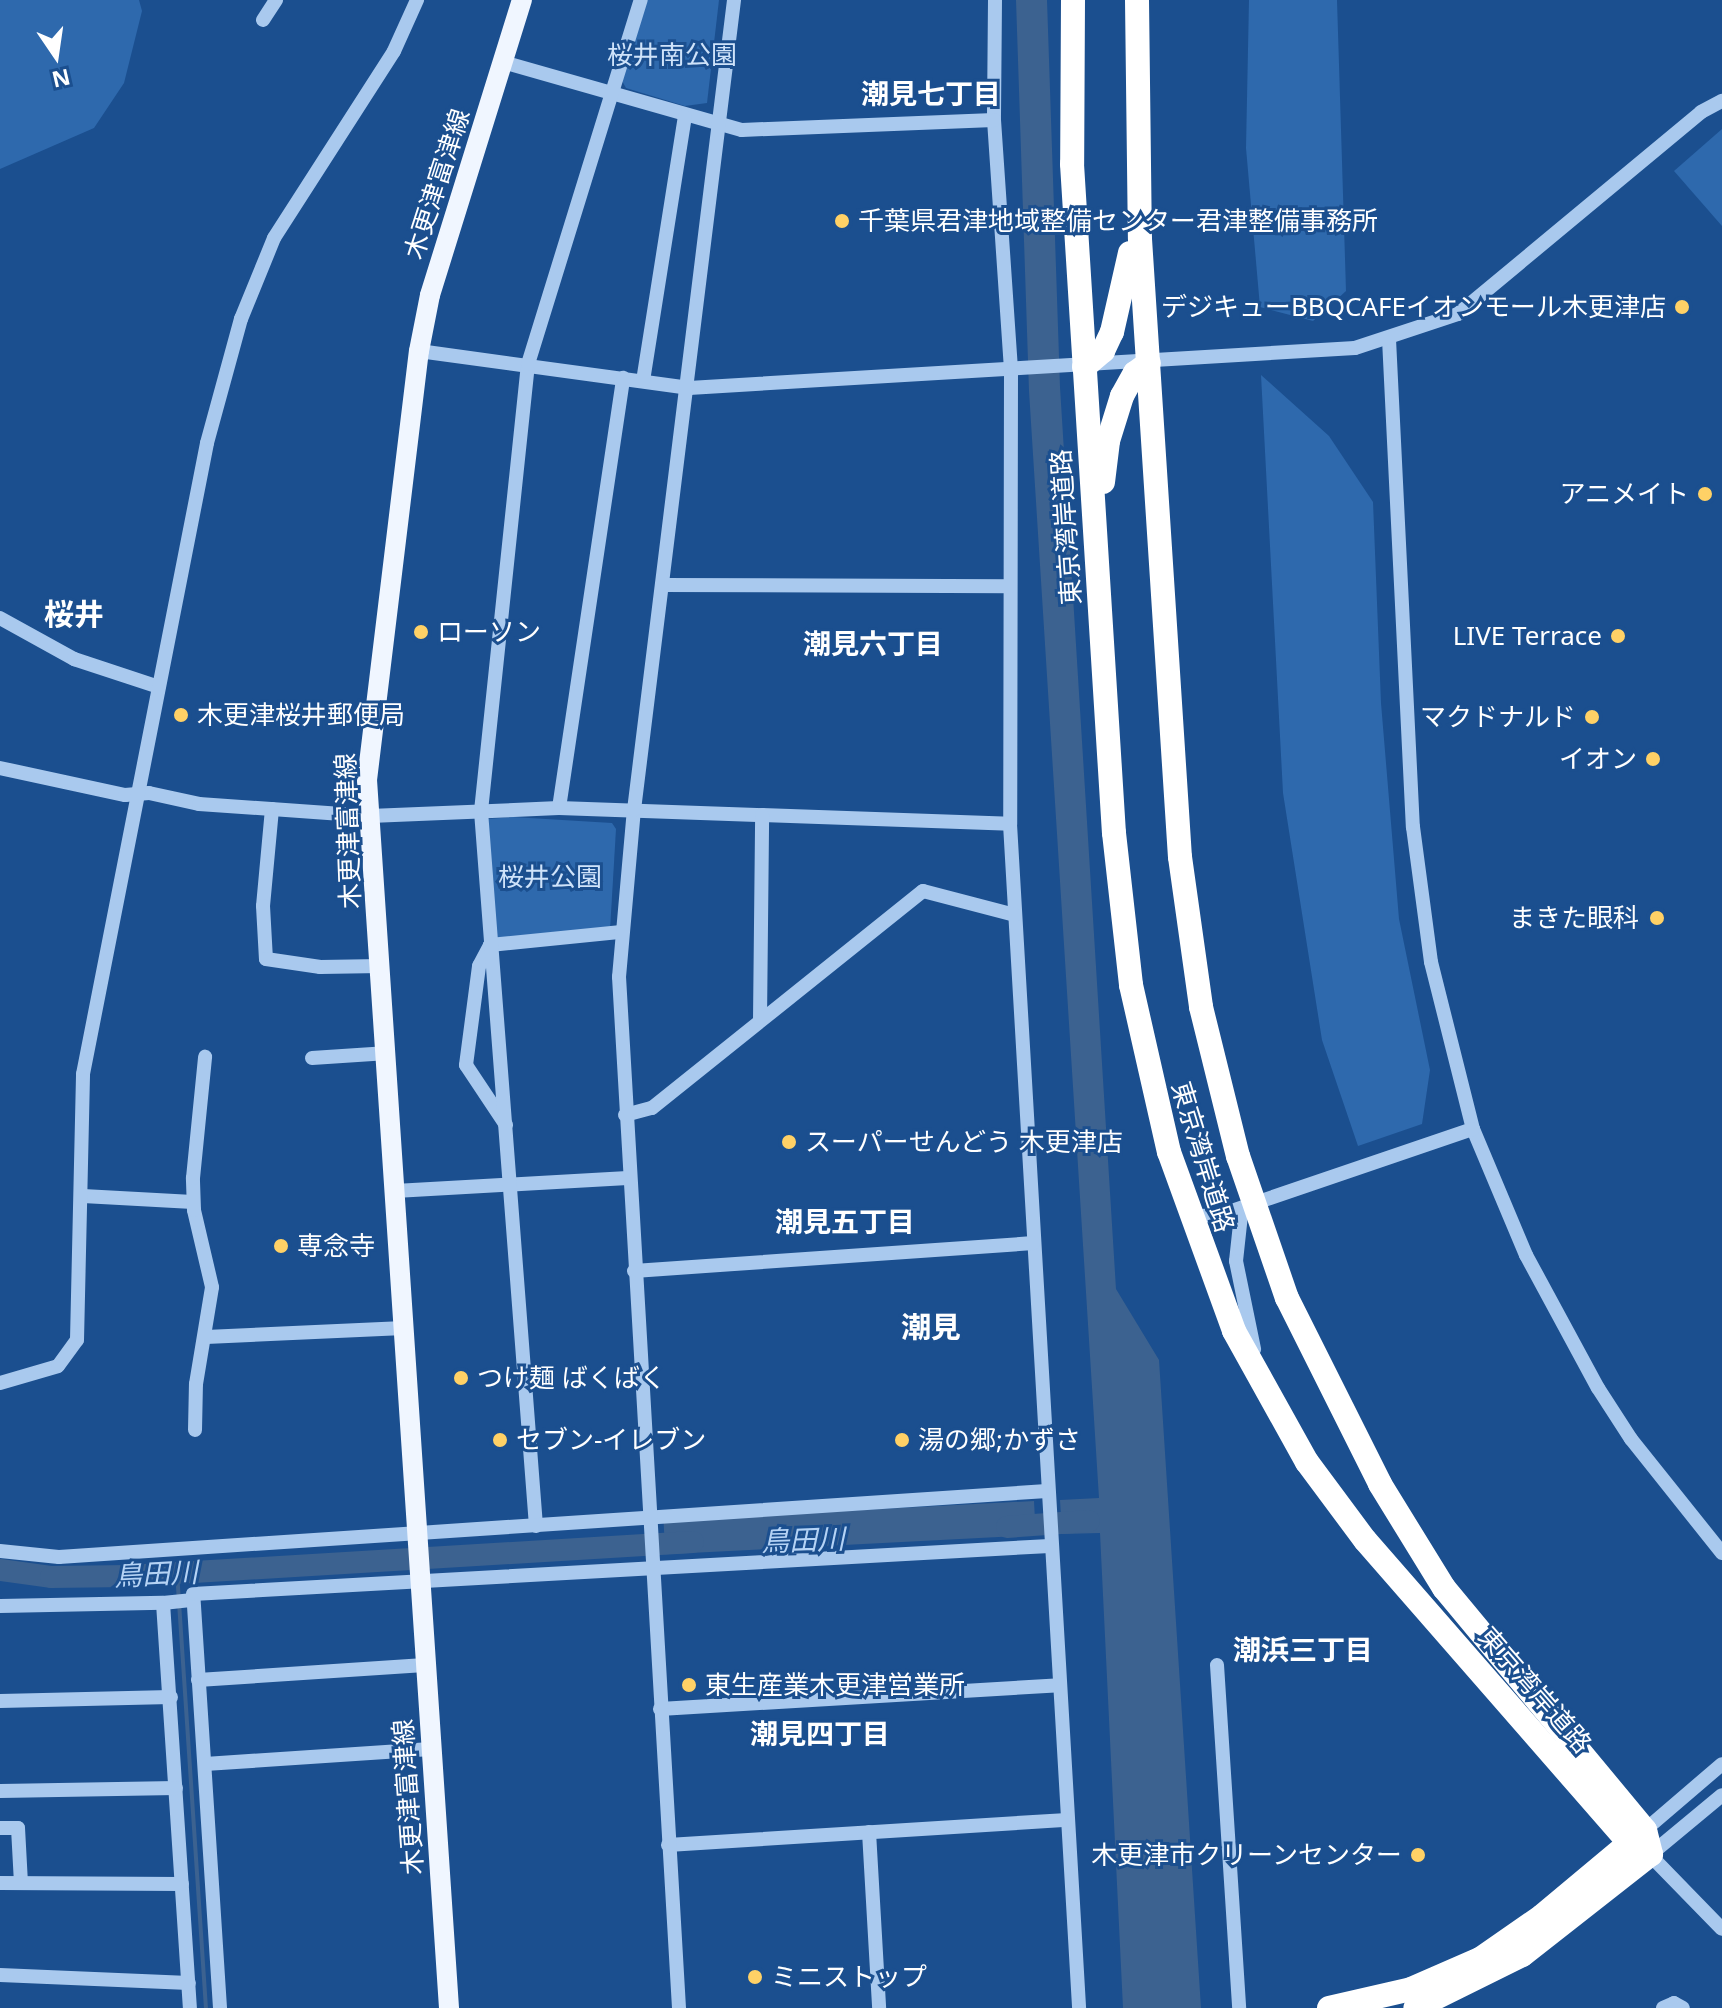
<!DOCTYPE html>
<meta charset="utf-8">
<style>
body{margin:0}
#map{position:relative;width:1722px;height:2008px;overflow:hidden;background:#1b4f8f;font-family:"Noto Sans","Noto Sans JP",sans-serif}
div>[style]{position:absolute}
[style*='--x']{left:calc(var(--x)*1px);top:calc(var(--y)*1px);width:calc(var(--w)*1px);rotate:calc(var(--a)*1deg)}
.green>*{inset:0;background:#2e69ad}
.water>*{inset:0;background:#3c6290;transform-origin:0 0}
.stream>*{height:4px;margin:-2px;padding:0 2px;transform-origin:2px;border-radius:2px;background:#3c6290}
.river>*{height:22px;margin:-11px;padding:0 11px;transform-origin:11px;border-radius:11px;background:#3c6290}
.minor>*{height:14px;margin:-7px;padding:0 7px;transform-origin:7px;border-radius:7px;background:#a9c9ee}
.major>*{height:20px;margin:-10px;padding:0 10px;transform-origin:10px;border-radius:10px;background:#f0f6ff}
.highway>*{height:24px;margin:-12px;padding:0 12px;transform-origin:12px;border-radius:12px;background:#fff}
.dots>*{width:22px;height:22px;translate:-50% -50%;box-sizing:border-box;border:4px solid #1b4f8f;border-radius:50%}
span{translate:-50% -50%;white-space:nowrap;text-align:center;line-height:1.15;-webkit-text-stroke:6px #1b4f8f;paint-order:stroke}
.park-label{font-size:26px;color:#cfe3fa}
.street-label{font-size:26px;color:#fff}
.poi-label{font-size:26px;color:#fff}
.left{translate:0 -50%;text-align:left}
.right{translate:-100% -50%;text-align:right}
.neighbourhood-label{font-size:28px;color:#fff;font-weight:700}
.water-label{font-size:28px;color:#b5d3f5;font-style:italic}
.quarter-label{font-size:30px;color:#fff;font-weight:700}
.north{position:absolute;left:16px;top:16px;width:80px;height:80px;-webkit-text-stroke:6px #1b4f8f;paint-order:stroke;rotate:167deg;font-size:22px;font-weight:700;line-height:32px;text-align:center;color:#fff}
.north::after{content:'';display:block;margin:auto;width:28px;height:36px;background:#fff;clip-path:polygon(50% 0,100% 100%,50% 72%,0 100%)}
</style>
<div id="map">
<div class="green">
<i style="clip-path:polygon(0 0,139px 0,142px 11px,124px 83px,94px 128px,0 169px)"></i>
<i style="clip-path:polygon(646px 0,719px 0,707px 103px,685px 106px,626px 88px,621px 79px)"></i>
<i style="clip-path:polygon(1249px 0,1337px 0,1346px 291px,1313px 321px,1260px 307px,1246px 148px)"></i>
<i style="clip-path:polygon(1722px 129px,1722px 226px,1674px 171px)"></i>
<i style="clip-path:polygon(1261px 375px,1329px 436px,1373px 502px,1381px 703px,1399px 919px,1430px 1070px,1422px 1124px,1358px 1146px,1322px 1040px,1283px 793px)"></i>
<i style="clip-path:polygon(513px 817px,612px 823px,616px 829px,610px 930px,497px 942px,488px 819px)"></i>
</div>
<div class="water">
<i style="clip-path:polygon(1016px 0,1047px 0,1060px 387px,1116px 1289px,1159px 1360px,1201px 2008px,1123px 2008px,1100px 1533px,1062px 1534px,1060px 1500px,1099px 1498px,1029px 391px)"></i>
<i style="left:1034px;top:1501px;width:34px;height:371px;rotate:87deg"></i>
</div>
<div class="stream">
<i style="--x:177;--y:1572;--w:437;--a:86.2"></i>
</div>
<div class="river">
<i style="--x:1007;--y:1527;--w:82;--a:-4.2"></i>
<i style="--x:0;--y:1570;--w:51;--a:7.8"></i>
<i style="--x:51;--y:1577;--w:77;--a:-0.7"></i>
<i style="--x:128;--y:1576;--w:566;--a:-3.44"></i>
</div>
<div class="minor">
<i style="--x:995;--y:0;--w:120;--a:90.5"></i>
<i style="--x:994;--y:120;--w:253;--a:86.1"></i>
<i style="--x:1011;--y:372;--w:452;--a:90.1"></i>
<i style="--x:1010;--y:824;--w:1186;--a:86.66"></i>
<i style="--x:263;--y:20;--w:24;--a:-57"></i>
<i style="--x:503;--y:62;--w:248;--a:15.9"></i>
<i style="--x:742;--y:130;--w:252;--a:-2.3"></i>
<i style="--x:1389;--y:339;--w:489;--a:87.2"></i>
<i style="--x:1413;--y:827;--w:136;--a:82.4"></i>
<i style="--x:1431;--y:962;--w:172;--a:75.9"></i>
<i style="--x:1473;--y:1129;--w:137;--a:67.2"></i>
<i style="--x:1526;--y:1255;--w:151;--a:61.6"></i>
<i style="--x:1598;--y:1388;--w:61;--a:57.1"></i>
<i style="--x:1631;--y:1439;--w:146;--a:51.4"></i>
<i style="--x:419;--y:351;--w:273;--a:7.8"></i>
<i style="--x:689;--y:388;--w:667;--a:-3.44"></i>
<i style="--x:1355;--y:348;--w:108;--a:-18.3"></i>
<i style="--x:1458;--y:314;--w:316;--a:-39.7"></i>
<i style="--x:1701;--y:112;--w:24;--a:-28"></i>
<i style="--x:643;--y:381;--w:267;--a:-81"></i>
<i style="--x:662;--y:585;--w:347;--a:0.2"></i>
<i style="--x:0;--y:618;--w:85;--a:29"></i>
<i style="--x:74;--y:659;--w:89;--a:18.2"></i>
<i style="--x:0;--y:768;--w:128;--a:12.2"></i>
<i style="--x:125;--y:795;--w:24;--a:-5"></i>
<i style="--x:149;--y:793;--w:51;--a:12.4"></i>
<i style="--x:199;--y:804;--w:171;--a:4"></i>
<i style="--x:370;--y:816;--w:189;--a:-2.4"></i>
<i style="--x:559;--y:808;--w:451;--a:2"></i>
<i style="--x:559;--y:808;--w:435;--a:-81.5"></i>
<i style="--x:272;--y:809;--w:97;--a:95.3"></i>
<i style="--x:263;--y:906;--w:53;--a:86.8"></i>
<i style="--x:266;--y:959;--w:55;--a:8.4"></i>
<i style="--x:320;--y:967;--w:61;--a:-0.9"></i>
<i style="--x:760;--y:1020;--w:205;--a:-89.4"></i>
<i style="--x:312;--y:1058;--w:76;--a:-3.8"></i>
<i style="--x:625;--y:1115;--w:28;--a:-15"></i>
<i style="--x:652;--y:1108;--w:347;--a:-38.7"></i>
<i style="--x:923;--y:891;--w:95;--a:14.6"></i>
<i style="--x:506;--y:1125;--w:72;--a:-123.7"></i>
<i style="--x:466;--y:1065;--w:100;--a:-82.5"></i>
<i style="--x:479;--y:966;--w:24;--a:-62"></i>
<i style="--x:490;--y:945;--w:132;--a:-5.7"></i>
<i style="--x:395;--y:1191;--w:233;--a:-3.2"></i>
<i style="--x:83;--y:1196;--w:110;--a:3.1"></i>
<i style="--x:1251;--y:1204;--w:15;--a:132"></i>
<i style="--x:1241;--y:1215;--w:46;--a:96.2"></i>
<i style="--x:1236;--y:1261;--w:90;--a:78.4"></i>
<i style="--x:1190;--y:1217;--w:33;--a:-5"></i>
<i style="--x:1223;--y:1214;--w:264;--a:-18.8"></i>
<i style="--x:634;--y:1271;--w:400;--a:-4"></i>
<i style="--x:206;--y:1337;--w:198;--a:-2.6"></i>
<i style="--x:0;--y:1383;--w:60;--a:-16.3"></i>
<i style="--x:58;--y:1366;--w:32;--a:-54"></i>
<i style="--x:77;--y:1340;--w:266;--a:-88.7"></i>
<i style="--x:83;--y:1074;--w:643;--a:-78.88"></i>
<i style="--x:207;--y:443;--w:129;--a:-74.7"></i>
<i style="--x:241;--y:319;--w:87;--a:-67.8"></i>
<i style="--x:274;--y:238;--w:222;--a:-57.3"></i>
<i style="--x:394;--y:51;--w:56;--a:-65.7"></i>
<i style="--x:195;--y:1430;--w:46;--a:-88.8"></i>
<i style="--x:196;--y:1384;--w:98;--a:-80.6"></i>
<i style="--x:212;--y:1287;--w:79;--a:-103.2"></i>
<i style="--x:194;--y:1210;--w:32;--a:-92"></i>
<i style="--x:193;--y:1178;--w:122;--a:-84.3"></i>
<i style="--x:536;--y:1526;--w:717;--a:-94.4"></i>
<i style="--x:481;--y:811;--w:449;--a:-84"></i>
<i style="--x:528;--y:364;--w:381;--a:-72.8"></i>
<i style="--x:0;--y:1551;--w:59;--a:5.8"></i>
<i style="--x:59;--y:1557;--w:990;--a:-3.82"></i>
<i style="--x:163;--y:1603;--w:30;--a:-6"></i>
<i style="--x:0;--y:1606;--w:163;--a:-1.1"></i>
<i style="--x:163;--y:1603;--w:406;--a:86.2"></i>
<i style="--x:1217;--y:1665;--w:344;--a:86.3"></i>
<i style="--x:198;--y:1680;--w:227;--a:-3.8"></i>
<i style="--x:0;--y:1701;--w:171;--a:-1.3"></i>
<i style="--x:660;--y:1709;--w:400;--a:-3.4"></i>
<i style="--x:205;--y:1764;--w:226;--a:-3.8"></i>
<i style="--x:0;--y:1791;--w:176;--a:-1"></i>
<i style="--x:0;--y:1828;--w:18;--a:0"></i>
<i style="--x:18;--y:1828;--w:55;--a:86.9"></i>
<i style="--x:1645;--y:1830;--w:101;--a:-40.6"></i>
<i style="--x:869;--y:1832;--w:176;--a:86.7"></i>
<i style="--x:668;--y:1845;--w:400;--a:-3.6"></i>
<i style="--x:1647;--y:1852;--w:107;--a:45.8"></i>
<i style="--x:1651;--y:1854;--w:92;--a:-39.7"></i>
<i style="--x:0;--y:1883;--w:182;--a:0.3"></i>
<i style="--x:0;--y:1975;--w:189;--a:2.4"></i>
<i style="--x:220;--y:2008;--w:415;--a:-93.7"></i>
<i style="--x:193;--y:1594;--w:858;--a:-3.21"></i>
<i style="--x:679;--y:2008;--w:1033;--a:-93.33"></i>
<i style="--x:619;--y:977;--w:168;--a:-84.9"></i>
<i style="--x:634;--y:810;--w:816;--a:-82.96"></i>
<i style="--x:1663;--y:2008;--w:12;--a:-24"></i>
<i style="--x:1674;--y:2003;--w:10;--a:29"></i>
</div>
<div class="major">
<i style="--x:449;--y:2008;--w:1231;--a:-93.82"></i>
<i style="--x:367;--y:780;--w:432;--a:-83.1"></i>
<i style="--x:419;--y:351;--w:57;--a:-78.9"></i>
<i style="--x:430;--y:295;--w:309;--a:-72.7"></i>
</div>
<div class="highway">
<i style="--x:1073;--y:0;--w:164;--a:90.3"></i>
<i style="--x:1072;--y:164;--w:670;--a:86.41"></i>
<i style="--x:1114;--y:833;--w:153;--a:83.6"></i>
<i style="--x:1131;--y:985;--w:171;--a:77.2"></i>
<i style="--x:1169;--y:1152;--w:190;--a:70"></i>
<i style="--x:1234;--y:1331;--w:150;--a:60.9"></i>
<i style="--x:1307;--y:1462;--w:97;--a:53.4"></i>
<i style="--x:1365;--y:1540;--w:402;--a:48.9"></i>
<i style="--x:1137;--y:0;--w:239;--a:89.3"></i>
<i style="--x:1140;--y:239;--w:619;--a:86.3"></i>
<i style="--x:1180;--y:857;--w:151;--a:82"></i>
<i style="--x:1201;--y:1007;--w:154;--a:76.1"></i>
<i style="--x:1238;--y:1156;--w:150;--a:71"></i>
<i style="--x:1287;--y:1298;--w:208;--a:63.4"></i>
<i style="--x:1380;--y:1484;--w:122;--a:58.4"></i>
<i style="--x:1444;--y:1588;--w:315;--a:50.3"></i>
<i style="--x:1645;--y:1830;--w:25;--a:76"></i>
<i style="--x:1651;--y:1854;--w:164;--a:141.9"></i>
<i style="--x:1522;--y:1955;--w:119;--a:153.6"></i>
<i style="--x:1084;--y:367;--w:25;--a:-40"></i>
<i style="--x:1103;--y:351;--w:21;--a:-65"></i>
<i style="--x:1112;--y:332;--w:81;--a:-77.2"></i>
<i style="--x:1103;--y:482;--w:41;--a:-83"></i>
<i style="--x:1108;--y:441;--w:47;--a:-72.7"></i>
<i style="--x:1122;--y:396;--w:26;--a:-61"></i>
<i style="--x:1135;--y:373;--w:17;--a:-36"></i>
<i style="--x:1329;--y:2008;--w:84;--a:-13"></i>
<i style="--x:1411;--y:1989;--w:75;--a:-23.5"></i>
<i style="--x:1480;--y:1959;--w:75;--a:-34.7"></i>
<i style="--x:1542;--y:1916;--w:126;--a:-39.9"></i>
</div>
<div class="dots">
<i style="left:842px;top:221px;background:#ffd166"></i>
<i style="left:1682px;top:307px;background:#ffd166"></i>
<i style="left:1705px;top:494px;background:#ffd166"></i>
<i style="left:421px;top:632px;background:#ffd166"></i>
<i style="left:1618px;top:636px;background:#ffd166"></i>
<i style="left:181px;top:715px;background:#ffd166"></i>
<i style="left:1592px;top:717px;background:#ffd166"></i>
<i style="left:1653px;top:759px;background:#ffd166"></i>
<i style="left:1657px;top:918px;background:#ffd166"></i>
<i style="left:789px;top:1142px;background:#ffd166"></i>
<i style="left:281px;top:1246px;background:#ffd166"></i>
<i style="left:461px;top:1378px;background:#ffd166"></i>
<i style="left:500px;top:1440px;background:#ffd166"></i>
<i style="left:902px;top:1440px;background:#ffd166"></i>
<i style="left:689px;top:1685px;background:#ffd166"></i>
<i style="left:1418px;top:1855px;background:#ffd166"></i>
<i style="left:755px;top:1977px;background:#ffd166"></i>
</div>
<div class="park-label">
<span style="left:672px;top:55px">桜井南公園</span>
<span style="left:550px;top:877px">桜井公園</span>
</div>
<div class="street-label">
<span style="left:437px;top:184px;rotate:-72deg">木更津富津線</span>
<span style="left:1066px;top:527px;rotate:-94deg">東京湾岸道路</span>
<span style="left:348px;top:831px;rotate:-92deg">木更津富津線</span>
<span style="left:1203px;top:1157px;rotate:73deg">東京湾岸道路</span>
<span style="left:1535px;top:1690px;rotate:49deg">東京湾岸道路</span>
<span style="left:408px;top:1797px;rotate:-94deg">木更津富津線</span>
</div>
<div class="poi-label">
<span class="left" style="left:858px;top:221px">千葉県君津地域整備センター君津整備事務所</span>
<span class="right" style="left:1666px;top:307px">デジキューBBQCAFEイオンモール木更津店</span>
<span class="right" style="left:1689px;top:494px">アニメイト</span>
<span class="left" style="left:437px;top:632px">ローソン</span>
<span class="right" style="left:1602px;top:636px">LIVE Terrace</span>
<span class="left" style="left:197px;top:715px">木更津桜井郵便局</span>
<span class="right" style="left:1576px;top:717px">マクドナルド</span>
<span class="right" style="left:1637px;top:759px">イオン</span>
<span class="right" style="left:1639px;top:918px">まきた眼科</span>
<span class="left" style="left:805px;top:1142px">スーパーせんどう 木更津店</span>
<span class="left" style="left:297px;top:1246px">専念寺</span>
<span class="left" style="left:477px;top:1378px">つけ麺 ばくばく</span>
<span class="left" style="left:516px;top:1440px">セブン-イレブン</span>
<span class="left" style="left:918px;top:1440px">湯の郷;かずさ</span>
<span class="left" style="left:705px;top:1685px">東生産業木更津営業所</span>
<span class="right" style="left:1402px;top:1855px">木更津市クリーンセンター</span>
<span class="left" style="left:771px;top:1977px">ミニストップ</span>
</div>
<div class="neighbourhood-label">
<span style="left:931px;top:93px">潮見七丁目</span>
<span style="left:873px;top:643px">潮見六丁目</span>
<span style="left:845px;top:1221px">潮見五丁目</span>
<span style="left:1303px;top:1649px">潮浜三丁目</span>
<span style="left:820px;top:1733px">潮見四丁目</span>
</div>
<div class="water-label">
<span style="left:803px;top:1539px;rotate:-2deg">鳥田川</span>
<span style="left:156px;top:1573px;rotate:-3deg">鳥田川</span>
</div>
<div class="quarter-label">
<span style="left:74px;top:614px">桜井</span>
<span style="left:931px;top:1327px">潮見</span>
</div>
<div class="north">N</div>
</div>
